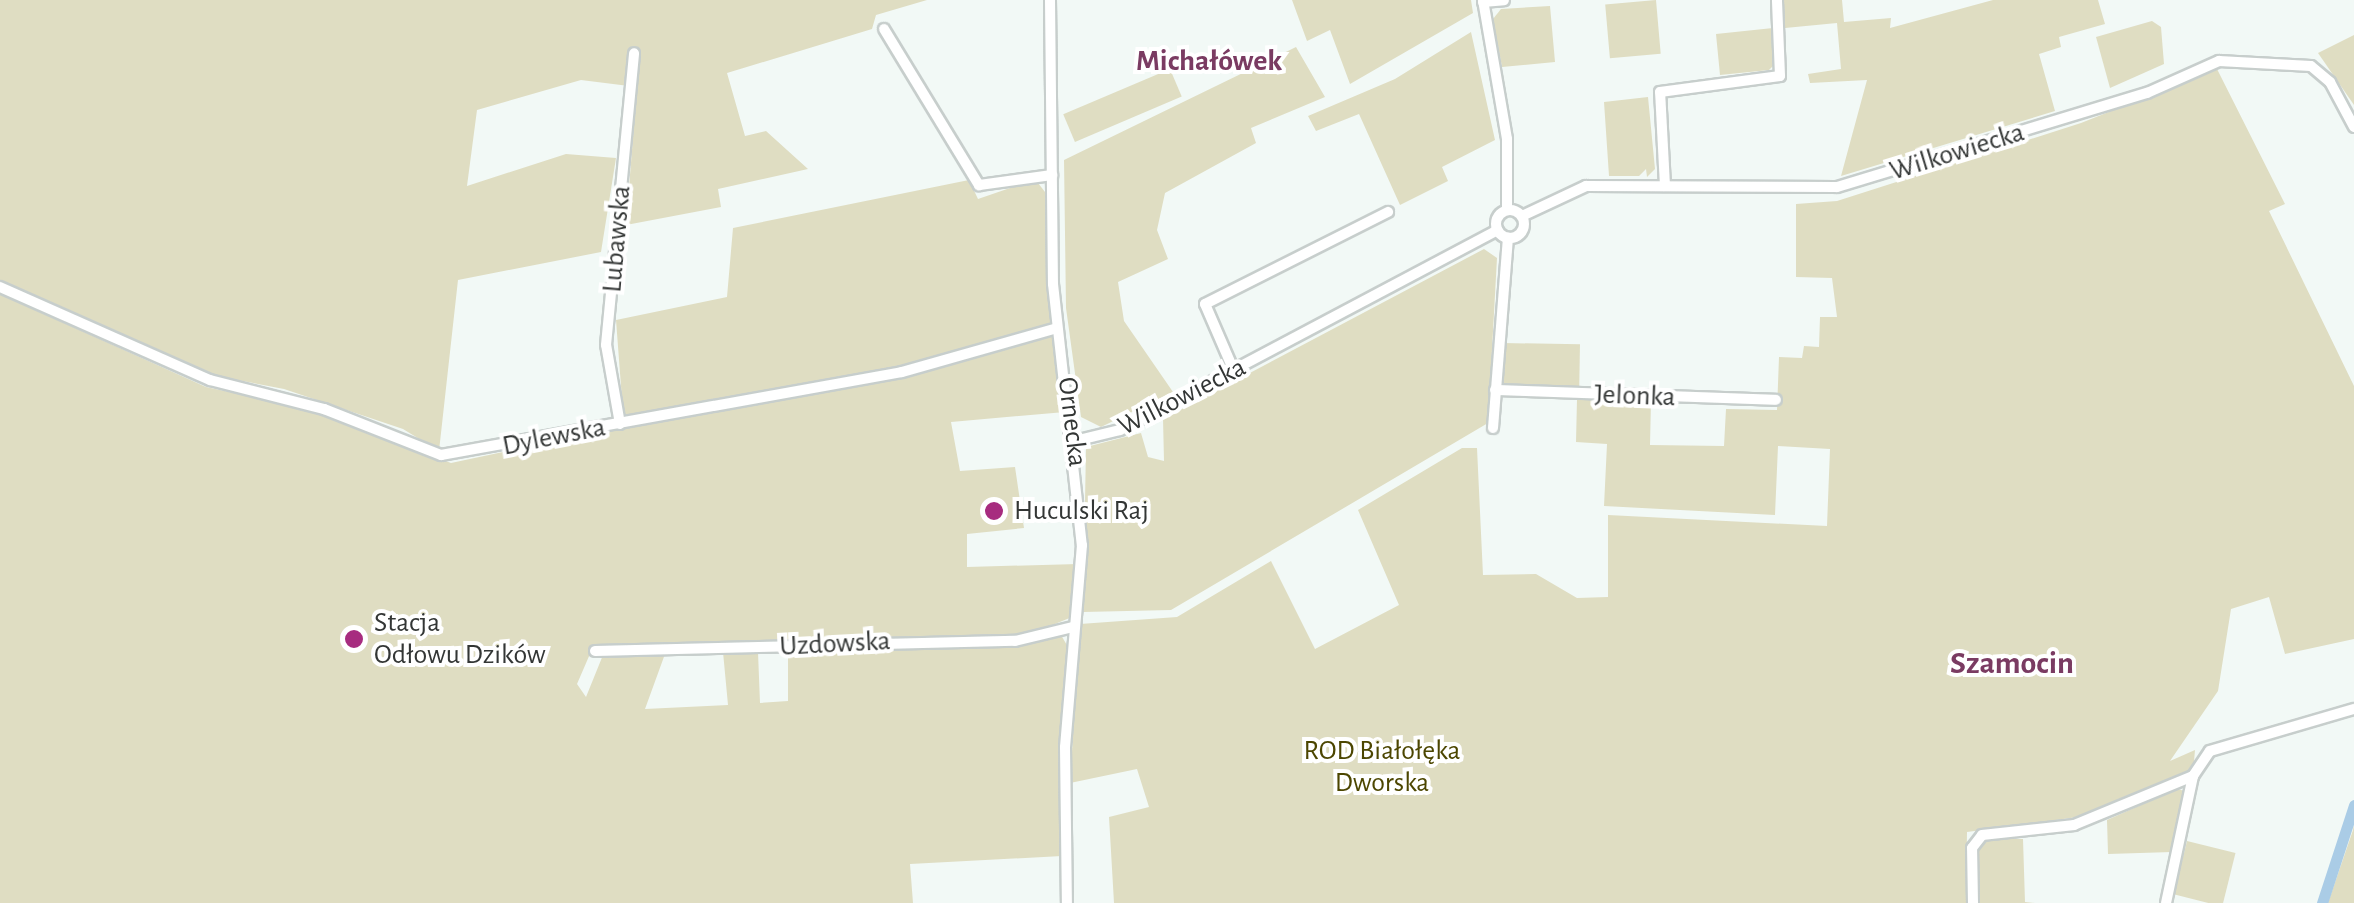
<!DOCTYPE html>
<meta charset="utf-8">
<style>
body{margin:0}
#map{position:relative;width:2354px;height:903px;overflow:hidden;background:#f2f9f6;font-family:"Alegreya Sans",sans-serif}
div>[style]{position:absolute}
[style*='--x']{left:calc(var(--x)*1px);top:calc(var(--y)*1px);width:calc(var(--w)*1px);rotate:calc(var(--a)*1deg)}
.green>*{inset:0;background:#dfddc2;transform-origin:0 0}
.canal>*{height:11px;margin:-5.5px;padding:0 5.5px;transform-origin:5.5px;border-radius:5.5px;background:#aacce6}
.roads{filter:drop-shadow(2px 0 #c7cecc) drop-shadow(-2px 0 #c7cecc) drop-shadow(0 2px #c7cecc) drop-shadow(0 -2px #c7cecc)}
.minor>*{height:10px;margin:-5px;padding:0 5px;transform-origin:5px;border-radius:5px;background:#fff}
.minor>.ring{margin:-5px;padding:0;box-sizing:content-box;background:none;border:10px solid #fff;border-radius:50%}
.dots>*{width:28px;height:28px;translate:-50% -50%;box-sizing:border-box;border:5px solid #fff;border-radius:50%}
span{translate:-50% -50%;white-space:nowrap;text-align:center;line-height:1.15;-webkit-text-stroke:8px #fff;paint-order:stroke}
.street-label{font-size:28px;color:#333635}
.poi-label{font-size:28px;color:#333635}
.left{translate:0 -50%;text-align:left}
.park-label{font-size:28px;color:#4c4600}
.neighbourhood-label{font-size:30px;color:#7a3b62;font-weight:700}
.quarter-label{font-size:32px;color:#7a3b62;font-weight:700}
</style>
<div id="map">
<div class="green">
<i style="clip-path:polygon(0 0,927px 0,876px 15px,872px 29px,727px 73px,745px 136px,766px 131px,808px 169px,718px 189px,721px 207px,626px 225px,637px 87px,581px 80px,477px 110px,467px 186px,566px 154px,616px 158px,601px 252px,458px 280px,439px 451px,403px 429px,284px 389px,206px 374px,0 283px)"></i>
<i style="clip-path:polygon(1292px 0,1471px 0,1473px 13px,1350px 84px,1330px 30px,1307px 41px)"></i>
<i style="left:1656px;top:0;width:54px;height:51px;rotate:85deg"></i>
<i style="clip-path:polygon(1782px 0,1842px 0,1844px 22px,1891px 18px,1890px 28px,1993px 0,2098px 0,2105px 24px,2059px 37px,2061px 47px,2039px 54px,2055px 111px,1841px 176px,1867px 80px,1810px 83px,1808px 74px,1841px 69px,1837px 23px,1785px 28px)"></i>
<i style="clip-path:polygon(1550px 6px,1555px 62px,1502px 67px,1493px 19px,1501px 9px)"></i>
<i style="clip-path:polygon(2152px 21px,2161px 27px,2164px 64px,2110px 88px,2096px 37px)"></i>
<i style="clip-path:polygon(1773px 28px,1776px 63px,1769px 70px,1720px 75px,1716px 34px)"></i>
<i style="clip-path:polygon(1471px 32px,1495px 140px,1442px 167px,1448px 181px,1400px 205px,1359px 114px,1316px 131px,1308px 116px,1395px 79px)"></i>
<i style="clip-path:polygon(2354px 35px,2354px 105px,2318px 53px)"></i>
<i style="clip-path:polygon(1296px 47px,1325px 97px,1251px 128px,1256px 143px,1165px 193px,1157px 230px,1168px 259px,1118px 282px,1124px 321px,1173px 392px,1101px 427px,1081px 417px,1066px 308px,1064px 160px)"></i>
<i style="left:1170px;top:69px;width:30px;height:116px;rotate:67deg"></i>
<i style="clip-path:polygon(2217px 69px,2285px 204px,2269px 211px,2354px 386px,2354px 639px,2285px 654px,2269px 597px,2231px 609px,2218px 691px,2170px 761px,2195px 750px,2193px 773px,2085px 816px,1967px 832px,1966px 903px,1114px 903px,1109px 817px,1149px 807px,1137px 769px,1070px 783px,1080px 624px,1177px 617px,1271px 561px,1315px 649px,1399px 605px,1358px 510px,1462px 448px,1477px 448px,1483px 575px,1536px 574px,1577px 598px,1608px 597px,1608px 515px,1827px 526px,1830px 449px,1778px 446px,1775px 515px,1604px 506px,1607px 444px,1576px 442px,1577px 399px,1651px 401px,1650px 445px,1724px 446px,1726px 409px,1777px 410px,1779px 357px,1802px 358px,1804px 346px,1819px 347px,1820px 317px,1837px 317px,1832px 278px,1796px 277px,1796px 204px,1837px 201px,2081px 123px)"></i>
<i style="clip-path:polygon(1648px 97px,1655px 169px,1647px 177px,1646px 169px,1639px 176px,1609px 176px,1604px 102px)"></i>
<i style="clip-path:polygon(969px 180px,978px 199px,1022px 184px,1038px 183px,1045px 192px,1051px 324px,1065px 412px,951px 422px,960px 471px,1015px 467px,1024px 528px,967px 534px,967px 567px,1078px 564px,1072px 617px,1028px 635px,593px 647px,577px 684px,586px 697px,603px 655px,665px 654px,645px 709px,728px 705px,723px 652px,758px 652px,760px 703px,788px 701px,788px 649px,1004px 647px,1061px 635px,1068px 647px,1062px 856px,910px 864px,913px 903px,0 903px,0 294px,206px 387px,298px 407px,451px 463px,624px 426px,616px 320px,727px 297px,733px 228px)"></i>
<i style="clip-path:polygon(1484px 249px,1497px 258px,1488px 423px,1171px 610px,1083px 612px,1086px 447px,1141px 433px,1148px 457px,1164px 461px,1163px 419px)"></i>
<i style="left:1503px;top:343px;width:77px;height:43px;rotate:1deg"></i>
<i style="clip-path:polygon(2177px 789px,2185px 791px,2172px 852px,2108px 854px,2107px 820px)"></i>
<i style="clip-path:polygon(2354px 825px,2354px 903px,2328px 903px,2353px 830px)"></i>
<i style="clip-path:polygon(1986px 838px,2023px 839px,2025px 902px,2035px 903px,1978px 903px,1978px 845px)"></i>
<i style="left:2187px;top:841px;width:50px;height:55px;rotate:14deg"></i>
</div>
<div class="canal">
<i style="--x:2322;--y:903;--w:103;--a:-71.9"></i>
</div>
<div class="roads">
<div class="minor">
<i style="--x:1050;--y:0;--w:284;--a:89.4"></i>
<i style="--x:1053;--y:284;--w:263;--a:83.7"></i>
<i style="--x:1082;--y:545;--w:203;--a:94.8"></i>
<i style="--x:1065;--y:747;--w:156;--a:89.3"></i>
<i style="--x:1483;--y:0;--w:141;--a:80.2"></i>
<i style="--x:1507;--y:139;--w:71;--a:90"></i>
<i style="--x:1483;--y:2;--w:21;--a:-5"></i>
<i style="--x:884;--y:29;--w:183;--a:58.7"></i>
<i style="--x:979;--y:185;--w:74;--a:-7.8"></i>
<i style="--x:1665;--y:186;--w:94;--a:-93"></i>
<i style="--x:1660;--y:92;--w:121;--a:-7.6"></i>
<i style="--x:1780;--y:76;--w:76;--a:-92.3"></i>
<i class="ring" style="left:1496px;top:210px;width:18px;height:18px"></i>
<i style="--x:1522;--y:216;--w:71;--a:-25.1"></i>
<i style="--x:1586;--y:186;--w:251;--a:0.2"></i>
<i style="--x:1837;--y:187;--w:324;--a:-16.9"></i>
<i style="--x:2147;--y:93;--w:79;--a:-24"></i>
<i style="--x:2219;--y:61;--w:92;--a:3.1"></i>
<i style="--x:2311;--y:66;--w:25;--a:40"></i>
<i style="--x:2330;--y:82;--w:51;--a:61.9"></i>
<i style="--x:0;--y:287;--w:230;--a:23.9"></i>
<i style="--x:210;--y:380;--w:118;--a:14.3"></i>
<i style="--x:324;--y:409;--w:126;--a:21.5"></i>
<i style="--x:441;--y:455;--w:468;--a:-10.2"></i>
<i style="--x:902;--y:372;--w:161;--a:-15.8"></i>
<i style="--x:1234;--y:371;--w:73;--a:-113.4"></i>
<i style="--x:1205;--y:304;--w:205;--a:-26.7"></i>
<i style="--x:1495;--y:390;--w:281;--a:2"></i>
<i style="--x:620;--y:424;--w:80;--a:-100"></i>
<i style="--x:606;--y:345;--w:293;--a:-84.5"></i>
<i style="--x:1493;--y:428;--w:191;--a:-85.5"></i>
<i style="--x:1075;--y:441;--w:46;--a:-13.7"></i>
<i style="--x:1120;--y:430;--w:427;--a:-27.9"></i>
<i style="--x:595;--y:651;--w:420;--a:-1.4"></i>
<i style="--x:1015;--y:641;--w:60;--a:-13.6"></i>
<i style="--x:1973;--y:903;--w:55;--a:-91"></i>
<i style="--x:1972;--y:848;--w:16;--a:-52"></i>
<i style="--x:1982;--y:835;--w:93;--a:-6.2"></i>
<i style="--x:2074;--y:825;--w:129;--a:-22.4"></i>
<i style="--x:2166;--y:903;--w:130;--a:-78"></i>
<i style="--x:2193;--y:776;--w:30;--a:-56"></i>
<i style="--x:2210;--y:751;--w:150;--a:-16.3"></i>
</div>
</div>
<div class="dots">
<i style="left:994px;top:511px;background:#a72c7f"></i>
<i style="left:354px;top:639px;background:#a72c7f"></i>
</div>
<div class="street-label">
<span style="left:1957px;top:152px;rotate:-17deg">Wilkowiecka</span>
<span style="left:617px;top:239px;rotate:-85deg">Lubawska</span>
<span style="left:1635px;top:396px;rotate:2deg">Jelonka</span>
<span style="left:1182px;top:397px;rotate:-27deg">Wilkowiecka</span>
<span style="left:1072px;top:422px;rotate:83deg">Ornecka</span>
<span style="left:554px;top:437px;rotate:-11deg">Dylewska</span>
<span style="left:835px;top:644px;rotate:-3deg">Uzdowska</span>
</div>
<div class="poi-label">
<span class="left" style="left:1014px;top:511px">Huculski Raj</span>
<span class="left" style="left:374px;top:639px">Stacja<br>Odłowu Dzików</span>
</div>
<div class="park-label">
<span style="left:1382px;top:767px">ROD Białołęka<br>Dworska</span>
</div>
<div class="neighbourhood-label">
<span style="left:1209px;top:61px">Michałówek</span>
</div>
<div class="quarter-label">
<span style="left:2012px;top:663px">Szamocin</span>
</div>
</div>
